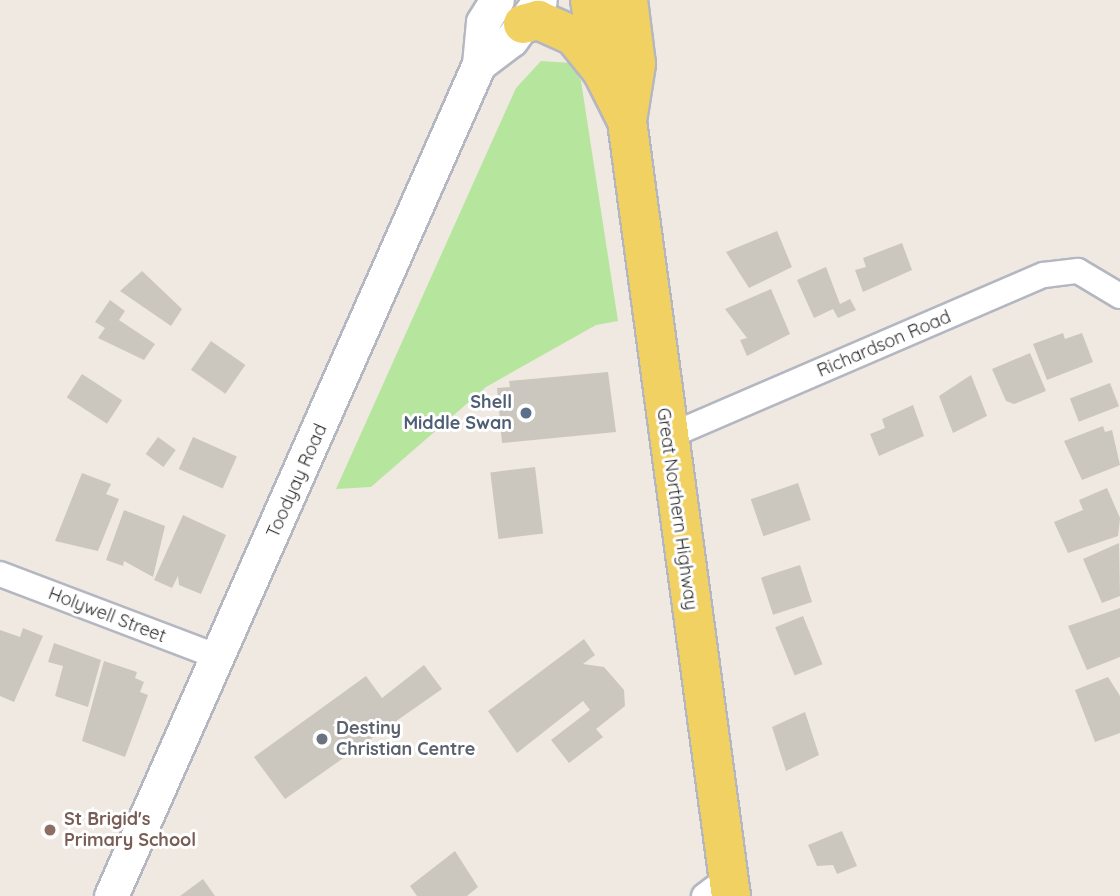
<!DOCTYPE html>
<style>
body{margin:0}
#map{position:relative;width:1120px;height:896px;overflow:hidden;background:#efe9e1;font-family:Quicksand,sans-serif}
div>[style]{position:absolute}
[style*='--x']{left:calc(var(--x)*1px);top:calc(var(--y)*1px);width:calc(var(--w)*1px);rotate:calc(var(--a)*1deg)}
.green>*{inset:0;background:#b6e59e}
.building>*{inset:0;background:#cbc7bf;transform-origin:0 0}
.roads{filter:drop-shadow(2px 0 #b4b7c1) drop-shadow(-2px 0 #b4b7c1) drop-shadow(0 2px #b4b7c1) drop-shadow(0 -2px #b4b7c1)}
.street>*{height:24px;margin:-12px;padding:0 12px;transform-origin:12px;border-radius:12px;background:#fff}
.secondary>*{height:33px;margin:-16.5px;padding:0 16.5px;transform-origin:16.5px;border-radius:16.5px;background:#fff}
.primary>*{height:38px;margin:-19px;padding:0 19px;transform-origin:19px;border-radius:19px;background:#f2d163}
.dots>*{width:19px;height:19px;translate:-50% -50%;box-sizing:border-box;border:4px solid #fff;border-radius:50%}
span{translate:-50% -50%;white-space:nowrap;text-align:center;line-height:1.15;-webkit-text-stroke:6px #fff;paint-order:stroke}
.street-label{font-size:18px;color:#2e2e2e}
.service-label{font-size:18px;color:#4e5e75;font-weight:700}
.right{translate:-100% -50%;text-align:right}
.worship-label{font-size:18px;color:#5b616d;font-weight:700}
.left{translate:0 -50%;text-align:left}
.education-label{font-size:18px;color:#785e54;font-weight:700}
</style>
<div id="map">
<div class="green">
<i style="clip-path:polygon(541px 61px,571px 63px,581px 81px,618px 321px,596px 325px,486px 387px,371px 487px,336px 489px,516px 88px)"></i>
</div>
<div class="building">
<i style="clip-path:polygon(777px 231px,792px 267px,749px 288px,726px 252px)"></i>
<i style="clip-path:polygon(902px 243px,912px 270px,863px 292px,855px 270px,866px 267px,863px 258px)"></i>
<i style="clip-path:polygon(826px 267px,840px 304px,850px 299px,856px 310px,838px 318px,833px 309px,814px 318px,797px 280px)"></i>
<i style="clip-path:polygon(142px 271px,182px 309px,171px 326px,120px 291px)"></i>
<i style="clip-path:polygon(771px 289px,790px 334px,747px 356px,740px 340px,747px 338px,725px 309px)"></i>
<i style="clip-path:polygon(110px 300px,125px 311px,119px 320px,155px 344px,144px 360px,98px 338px,105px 328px,95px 322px)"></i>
<i style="clip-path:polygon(1063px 333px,1065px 339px,1082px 333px,1093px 362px,1047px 380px,1033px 344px)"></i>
<i style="left:211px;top:341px;width:42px;height:35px;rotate:35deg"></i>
<i style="clip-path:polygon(1030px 353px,1046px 391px,1014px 404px,1006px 401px,992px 369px)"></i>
<i style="clip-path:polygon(608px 372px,616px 432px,502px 443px,497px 388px,510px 387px,509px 381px)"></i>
<i style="left:82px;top:374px;width:48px;height:28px;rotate:33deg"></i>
<i style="clip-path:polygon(971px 375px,987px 416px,953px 433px,939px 396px)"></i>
<i style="left:1110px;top:383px;width:25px;height:43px;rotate:69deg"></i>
<i style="clip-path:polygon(913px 405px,924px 436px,879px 456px,870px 434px,885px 428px,882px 419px)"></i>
<i style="clip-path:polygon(1103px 426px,1105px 432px,1112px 430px,1120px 465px,1082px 480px,1064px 441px)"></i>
<i style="left:158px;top:437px;width:22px;height:21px;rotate:36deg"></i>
<i style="left:193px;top:437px;width:48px;height:35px;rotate:24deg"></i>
<i style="left:535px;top:467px;width:67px;height:45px;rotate:83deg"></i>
<i style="clip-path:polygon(82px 473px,111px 484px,106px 494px,119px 499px,98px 551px,55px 541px)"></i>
<i style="left:798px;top:483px;width:39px;height:50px;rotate:71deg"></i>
<i style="clip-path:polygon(1107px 488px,1120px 518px,1118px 536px,1068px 553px,1054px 522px,1083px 510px,1079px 500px)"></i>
<i style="clip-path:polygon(124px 510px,165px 526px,153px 577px,124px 561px,123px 566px,106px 560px)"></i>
<i style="clip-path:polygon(183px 515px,226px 535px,201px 594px,179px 585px,178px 576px,172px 588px,154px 580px)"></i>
<i style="clip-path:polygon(1119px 543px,1120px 596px,1102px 603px,1083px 559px)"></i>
<i style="left:800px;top:565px;width:39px;height:41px;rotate:72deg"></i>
<i style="clip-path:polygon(1120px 608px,1120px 657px,1087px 670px,1068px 626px)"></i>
<i style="left:803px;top:616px;width:52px;height:30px;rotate:68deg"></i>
<i style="clip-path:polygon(23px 628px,43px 636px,14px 702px,0 696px,0 630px,20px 637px)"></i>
<i style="clip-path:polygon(584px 639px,595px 655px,583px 664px,604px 667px,624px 690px,625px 706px,596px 729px,603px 737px,569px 763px,551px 740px,590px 710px,583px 701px,517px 753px,488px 711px)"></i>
<i style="clip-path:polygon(54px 643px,101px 660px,88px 707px,55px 696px,63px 666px,48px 662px)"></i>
<i style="clip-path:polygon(104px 661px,137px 672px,135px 678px,144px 682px,140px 692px,148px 695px,125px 757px,82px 741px)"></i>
<i style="clip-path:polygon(424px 665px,442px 689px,285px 799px,254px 757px,366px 676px,382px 698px)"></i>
<i style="clip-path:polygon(1108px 677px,1120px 696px,1120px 733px,1095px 742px,1075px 690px)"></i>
<i style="clip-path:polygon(805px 712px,819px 755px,786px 771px,772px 727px)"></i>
<i style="clip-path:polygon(842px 831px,857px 866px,837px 874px,833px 865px,817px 866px,808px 845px)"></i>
<i style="clip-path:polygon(455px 851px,478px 887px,467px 896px,417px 896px,410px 886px)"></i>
<i style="clip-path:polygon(203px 879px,215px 896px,180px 896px)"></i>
</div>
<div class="roads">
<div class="street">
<i style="--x:667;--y:437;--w:410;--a:-23.3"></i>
<i style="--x:1044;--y:275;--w:34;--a:-7"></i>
<i style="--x:1078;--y:271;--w:49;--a:30.8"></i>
<i style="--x:0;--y:574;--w:228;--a:20.8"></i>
<i style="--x:704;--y:896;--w:31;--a:-37"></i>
</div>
<div class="secondary">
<i style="--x:479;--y:64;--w:40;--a:-37"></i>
<i style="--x:511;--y:40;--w:49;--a:-54.1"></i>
<i style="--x:111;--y:896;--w:910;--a:-66.14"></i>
<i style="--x:479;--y:64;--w:42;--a:-84.6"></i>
<i style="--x:483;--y:22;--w:26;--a:-58"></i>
</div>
<div class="primary">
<i style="--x:590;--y:0;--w:72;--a:80.4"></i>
<i style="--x:602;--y:71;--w:56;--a:63.4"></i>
<i style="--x:628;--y:0;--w:64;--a:82.9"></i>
<i style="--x:636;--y:64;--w:58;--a:99"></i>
<i style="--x:627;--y:121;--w:782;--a:82.36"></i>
<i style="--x:523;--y:24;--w:16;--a:-15"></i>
<i style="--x:538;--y:20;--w:39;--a:24"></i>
<i style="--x:574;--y:36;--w:45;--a:51.3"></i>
</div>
</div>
<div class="dots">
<i style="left:526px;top:413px;background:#5c6f8a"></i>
<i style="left:322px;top:739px;background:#6b7280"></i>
<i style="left:50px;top:830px;background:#8d6e63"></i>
</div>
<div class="street-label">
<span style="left:884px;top:344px;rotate:-23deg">Richardson Road</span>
<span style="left:297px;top:481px;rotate:-66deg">Toodyay Road</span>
<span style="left:677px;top:509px;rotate:82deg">Great Northern Highway</span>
<span style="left:107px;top:615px;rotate:21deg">Holywell Street</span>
</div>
<div class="service-label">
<span class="right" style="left:512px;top:413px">Shell<br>Middle Swan</span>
</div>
<div class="worship-label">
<span class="left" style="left:336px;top:739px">Destiny<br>Christian Centre</span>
</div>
<div class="education-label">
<span class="left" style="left:64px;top:830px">St Brigid's<br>Primary School</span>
</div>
</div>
